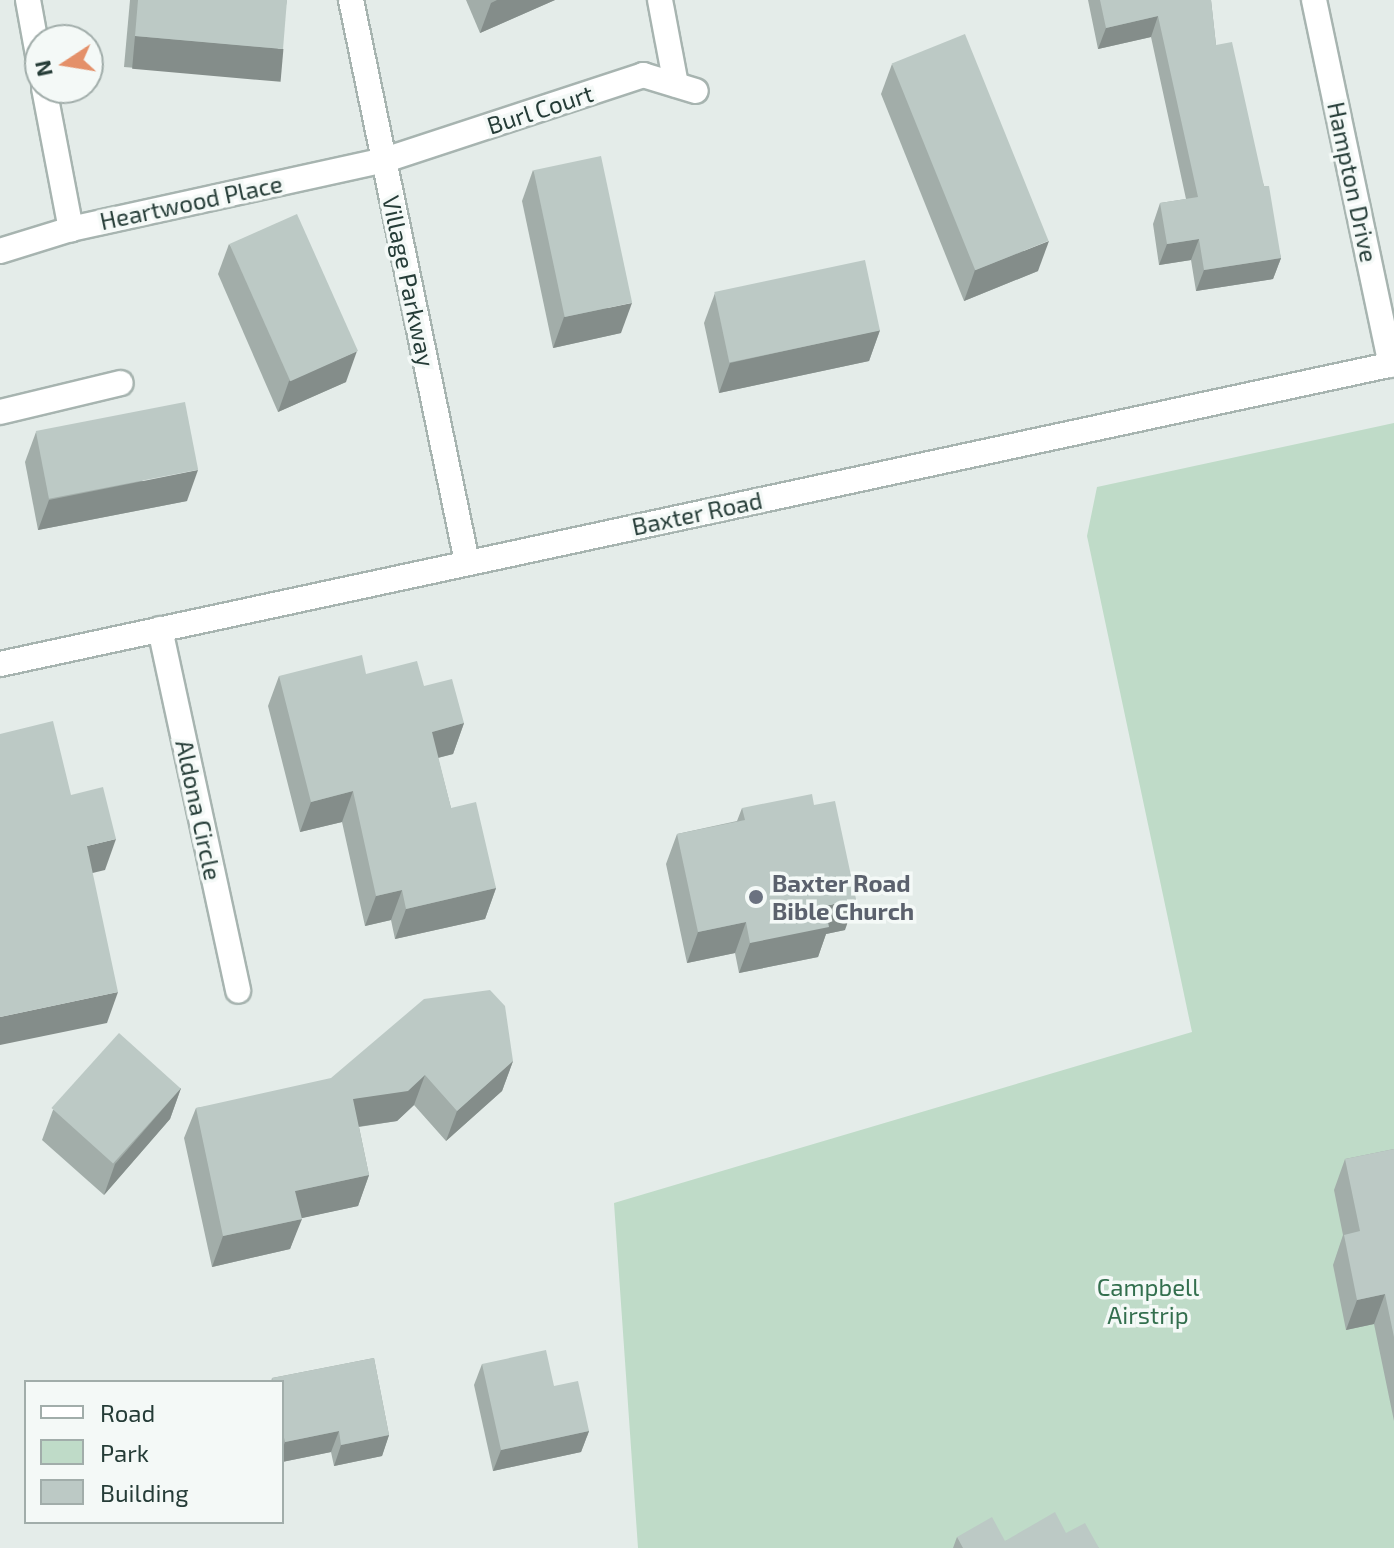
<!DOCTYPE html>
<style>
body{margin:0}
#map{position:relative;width:1394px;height:1548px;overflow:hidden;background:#e4ece9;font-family:"Exo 2",sans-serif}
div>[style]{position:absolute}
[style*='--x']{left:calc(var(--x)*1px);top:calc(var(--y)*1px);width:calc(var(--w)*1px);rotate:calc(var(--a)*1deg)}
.green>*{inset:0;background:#bfdbc8}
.roads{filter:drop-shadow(2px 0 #a7b4b0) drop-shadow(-2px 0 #a7b4b0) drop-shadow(0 2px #a7b4b0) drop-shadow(0 -2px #a7b4b0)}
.minor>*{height:24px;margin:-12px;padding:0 12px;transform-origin:12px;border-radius:12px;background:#fff}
.tertiary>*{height:24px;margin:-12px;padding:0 12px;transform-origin:12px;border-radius:12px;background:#fff}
.wall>*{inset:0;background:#a2ada9}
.shaded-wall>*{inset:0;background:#848d8a;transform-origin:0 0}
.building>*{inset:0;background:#bcc9c5;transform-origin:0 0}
.dots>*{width:22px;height:22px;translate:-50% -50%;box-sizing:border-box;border:4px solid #f4f9f7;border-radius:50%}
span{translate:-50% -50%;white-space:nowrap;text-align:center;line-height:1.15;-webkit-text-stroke:7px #f4f9f7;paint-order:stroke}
.street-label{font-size:24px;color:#253c37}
.worship-label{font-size:24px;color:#5b616d;font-weight:700}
.left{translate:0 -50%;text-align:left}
.park-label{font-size:24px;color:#336f4e}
.legend{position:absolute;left:24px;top:1380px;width:260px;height:144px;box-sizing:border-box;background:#f4f9f7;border:2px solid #a1adaa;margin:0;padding:10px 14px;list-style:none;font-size:24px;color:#253c37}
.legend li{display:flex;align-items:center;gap:16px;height:40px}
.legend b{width:40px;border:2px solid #a1adaa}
.north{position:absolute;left:24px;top:24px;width:80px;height:80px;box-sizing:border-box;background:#f4f9f7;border:2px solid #a1adaa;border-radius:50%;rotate:258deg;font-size:22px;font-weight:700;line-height:32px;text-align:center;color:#253c37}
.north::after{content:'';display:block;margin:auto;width:28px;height:36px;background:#e49069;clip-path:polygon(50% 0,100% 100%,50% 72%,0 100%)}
</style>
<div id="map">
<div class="green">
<i style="clip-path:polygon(1394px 423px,1394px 1548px,638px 1548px,614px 1203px,1192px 1032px,1087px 536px,1097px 487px)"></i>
</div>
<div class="roads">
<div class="minor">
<i style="--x:28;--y:0;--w:67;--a:79.7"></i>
<i style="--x:351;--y:0;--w:574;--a:78.34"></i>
<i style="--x:660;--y:0;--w:86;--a:79.3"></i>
<i style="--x:1314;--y:0;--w:373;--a:78.1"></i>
<i style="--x:44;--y:88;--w:144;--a:79.2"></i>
<i style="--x:0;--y:251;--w:74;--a:-17.2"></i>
<i style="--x:71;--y:229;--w:321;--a:-12.4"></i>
<i style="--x:385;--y:160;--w:272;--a:-18.2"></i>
<i style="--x:643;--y:75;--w:55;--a:16.8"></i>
<i style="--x:0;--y:412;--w:124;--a:-13.5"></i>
<i style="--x:160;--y:629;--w:370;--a:77.8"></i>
</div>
<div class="tertiary">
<i style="--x:0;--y:664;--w:1426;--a:-12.15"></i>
</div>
</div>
<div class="wall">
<i style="clip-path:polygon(130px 0,287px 0,272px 79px,124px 67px)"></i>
<i style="clip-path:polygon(466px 0,555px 0,480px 33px)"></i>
<i style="clip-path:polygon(1088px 0,1211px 0,1216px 45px,1264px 186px,1281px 258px,1273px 279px,1196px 291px,1191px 260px,1159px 265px,1153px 224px,1160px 203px,1186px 199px,1151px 37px,1098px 49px)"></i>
<i style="clip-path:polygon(892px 64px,1038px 271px,964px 301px,881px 94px)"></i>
<i style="clip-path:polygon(533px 170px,621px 333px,553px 348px,522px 201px)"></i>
<i style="clip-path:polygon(229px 244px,346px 382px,278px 412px,218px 274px)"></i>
<i style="clip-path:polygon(715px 293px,880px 330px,869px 361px,719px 393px,704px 323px)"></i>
<i style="clip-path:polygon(36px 432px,187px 501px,38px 530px,25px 462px)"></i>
<i style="clip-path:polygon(366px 674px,424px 686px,464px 723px,453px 754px,438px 758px,451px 808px,496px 888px,485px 919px,395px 939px,391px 920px,365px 926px,342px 822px,300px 832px,268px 706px,279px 676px)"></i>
<i style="clip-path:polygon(742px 808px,845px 930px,826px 934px,818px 957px,739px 973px,735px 953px,687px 963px,666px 864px,677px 834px,737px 821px)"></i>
<i style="clip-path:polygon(513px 1061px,502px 1091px,446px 1141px,414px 1105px,397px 1121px,359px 1127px,369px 1175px,358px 1206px,301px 1218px,290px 1249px,212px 1267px,184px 1138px,196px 1108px)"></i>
<i style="clip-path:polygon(181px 1088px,170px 1119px,104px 1195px,42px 1140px,53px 1110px)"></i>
<i style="clip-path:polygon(1394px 1149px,1394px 1421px,1374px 1324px,1346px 1330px,1333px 1265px,1343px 1235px,1334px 1190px,1345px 1159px)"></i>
<i style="clip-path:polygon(374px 1358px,389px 1435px,382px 1456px,334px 1466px,331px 1452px,282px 1462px,282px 1382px,271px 1382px,272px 1378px)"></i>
<i style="clip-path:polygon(482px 1364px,554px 1386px,589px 1431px,581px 1452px,493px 1471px,474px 1385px)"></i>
<i style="clip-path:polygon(1066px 1533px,1099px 1548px,953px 1548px,957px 1537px,1005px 1541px)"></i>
</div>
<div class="shaded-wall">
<i style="clip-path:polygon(497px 0,555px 0,480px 33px,491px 3px)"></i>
<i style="clip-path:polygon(1158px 16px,1151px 37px,1098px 49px,1106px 28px)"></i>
<i style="left:135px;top:36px;width:149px;height:33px;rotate:5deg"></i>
<i style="clip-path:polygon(1199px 239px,1191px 260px,1159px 265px,1167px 244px)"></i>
<i style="clip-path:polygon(1049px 241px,1038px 271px,964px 301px,975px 270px)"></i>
<i style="clip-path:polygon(1281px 258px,1273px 279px,1196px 291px,1204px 270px)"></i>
<i style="clip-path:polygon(632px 303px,621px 333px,553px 348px,564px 317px)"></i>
<i style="clip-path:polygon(880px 330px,869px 361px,719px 393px,730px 363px)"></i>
<i style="clip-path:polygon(357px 351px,346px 382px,278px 412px,289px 381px)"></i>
<i style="clip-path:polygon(198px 470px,187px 501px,38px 530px,49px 500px)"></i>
<i style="clip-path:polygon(464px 723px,453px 754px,421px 762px,432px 732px)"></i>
<i style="clip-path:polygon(353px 791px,342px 822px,300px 832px,311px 802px)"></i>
<i style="clip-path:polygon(116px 839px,105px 870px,76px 877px,87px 846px)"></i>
<i style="clip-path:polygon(496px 888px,485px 919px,395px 939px,406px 909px)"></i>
<i style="clip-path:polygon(402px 890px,391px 920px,365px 926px,376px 896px)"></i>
<i style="clip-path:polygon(856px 899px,845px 930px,826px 934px,818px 957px,739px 973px,750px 943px,825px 906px)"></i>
<i style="clip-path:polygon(746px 922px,735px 953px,687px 963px,698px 932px)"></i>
<i style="clip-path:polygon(118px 992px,107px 1023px,0 1045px,0 1017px)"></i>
<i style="clip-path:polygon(513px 1061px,502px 1091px,446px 1141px,457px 1111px)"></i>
<i style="clip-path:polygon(425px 1075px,414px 1105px,397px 1121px,342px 1129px,353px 1099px)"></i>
<i style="clip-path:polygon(181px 1088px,170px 1119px,104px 1195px,115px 1164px)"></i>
<i style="clip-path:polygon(369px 1175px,358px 1206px,284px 1222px,295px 1191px)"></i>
<i style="clip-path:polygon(302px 1219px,290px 1249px,212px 1267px,223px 1236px)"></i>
<i style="clip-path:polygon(1385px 1294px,1374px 1324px,1346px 1330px,1357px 1300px)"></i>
<i style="clip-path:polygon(339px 1431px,331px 1452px,282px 1462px,282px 1450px,285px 1442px)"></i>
<i style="clip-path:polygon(589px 1431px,581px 1452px,493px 1471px,501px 1450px)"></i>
<i style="clip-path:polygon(389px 1435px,382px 1456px,334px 1466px,341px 1445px)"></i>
</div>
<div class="building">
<i style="clip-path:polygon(138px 0,287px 0,283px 49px,135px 36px)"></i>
<i style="clip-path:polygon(1100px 0,1211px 0,1216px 45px,1232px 42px,1264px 186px,1269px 186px,1281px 258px,1204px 270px,1199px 239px,1167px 244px,1160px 203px,1198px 197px,1158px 16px,1106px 28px)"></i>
<i style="left:965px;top:34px;width:223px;height:79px;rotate:68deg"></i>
<i style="left:601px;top:156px;width:150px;height:69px;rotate:78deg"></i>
<i style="left:297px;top:214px;width:150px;height:74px;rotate:66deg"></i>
<i style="left:865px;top:260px;width:72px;height:154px;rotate:78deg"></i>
<i style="left:185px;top:402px;width:69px;height:152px;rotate:79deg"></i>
<i style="clip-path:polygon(362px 655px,366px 674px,417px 661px,424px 686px,452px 679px,464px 723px,432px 732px,451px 808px,476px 802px,496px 888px,406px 909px,402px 890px,376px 896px,353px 791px,311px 802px,279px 676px)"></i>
<i style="clip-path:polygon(53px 721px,71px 795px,103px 787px,116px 839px,87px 846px,118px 992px,0 1017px,0 734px)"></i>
<i style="clip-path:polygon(812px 794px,814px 805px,835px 801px,856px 899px,825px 906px,829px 927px,750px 943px,746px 922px,698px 932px,677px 834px,745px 820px,742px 808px)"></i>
<i style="clip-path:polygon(490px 990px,505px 1006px,513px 1061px,457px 1111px,425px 1075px,408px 1091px,353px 1099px,369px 1175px,295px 1191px,302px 1219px,223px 1236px,196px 1108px,331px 1078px,424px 999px)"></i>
<i style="left:119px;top:1033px;width:83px;height:101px;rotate:42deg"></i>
<i style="clip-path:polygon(1394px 1149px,1394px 1337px,1385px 1294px,1357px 1300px,1344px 1235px,1360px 1231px,1345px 1159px)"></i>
<i style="clip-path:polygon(546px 1350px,554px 1386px,578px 1381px,589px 1431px,501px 1450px,482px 1364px)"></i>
<i style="clip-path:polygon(374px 1358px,389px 1435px,341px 1445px,339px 1431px,285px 1442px,282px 1429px,282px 1382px,273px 1382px,272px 1378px)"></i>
<i style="clip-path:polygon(1055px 1512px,1066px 1533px,1085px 1523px,1099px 1548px,963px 1548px,957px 1537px,992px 1517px,1005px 1541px)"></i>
</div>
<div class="dots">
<i style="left:756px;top:897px;background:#6b7280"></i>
</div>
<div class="street-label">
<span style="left:540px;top:109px;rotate:-18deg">Burl Court</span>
<span style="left:1353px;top:182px;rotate:78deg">Hampton Drive</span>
<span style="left:191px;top:202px;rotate:-12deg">Heartwood Place</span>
<span style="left:409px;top:281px;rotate:78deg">Village Parkway</span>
<span style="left:697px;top:513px;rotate:-12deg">Baxter Road</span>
<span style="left:199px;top:810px;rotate:78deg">Aldona Circle</span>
</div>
<div class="worship-label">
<span class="left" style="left:772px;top:897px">Baxter Road<br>Bible Church</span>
</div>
<div class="park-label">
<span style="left:1148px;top:1301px">Campbell<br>Airstrip</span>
</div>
<ul class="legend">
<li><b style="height:10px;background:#fff"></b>Road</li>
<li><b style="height:22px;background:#bfdbc8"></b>Park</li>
<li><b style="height:22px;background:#bcc9c5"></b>Building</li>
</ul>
<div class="north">N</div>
</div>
